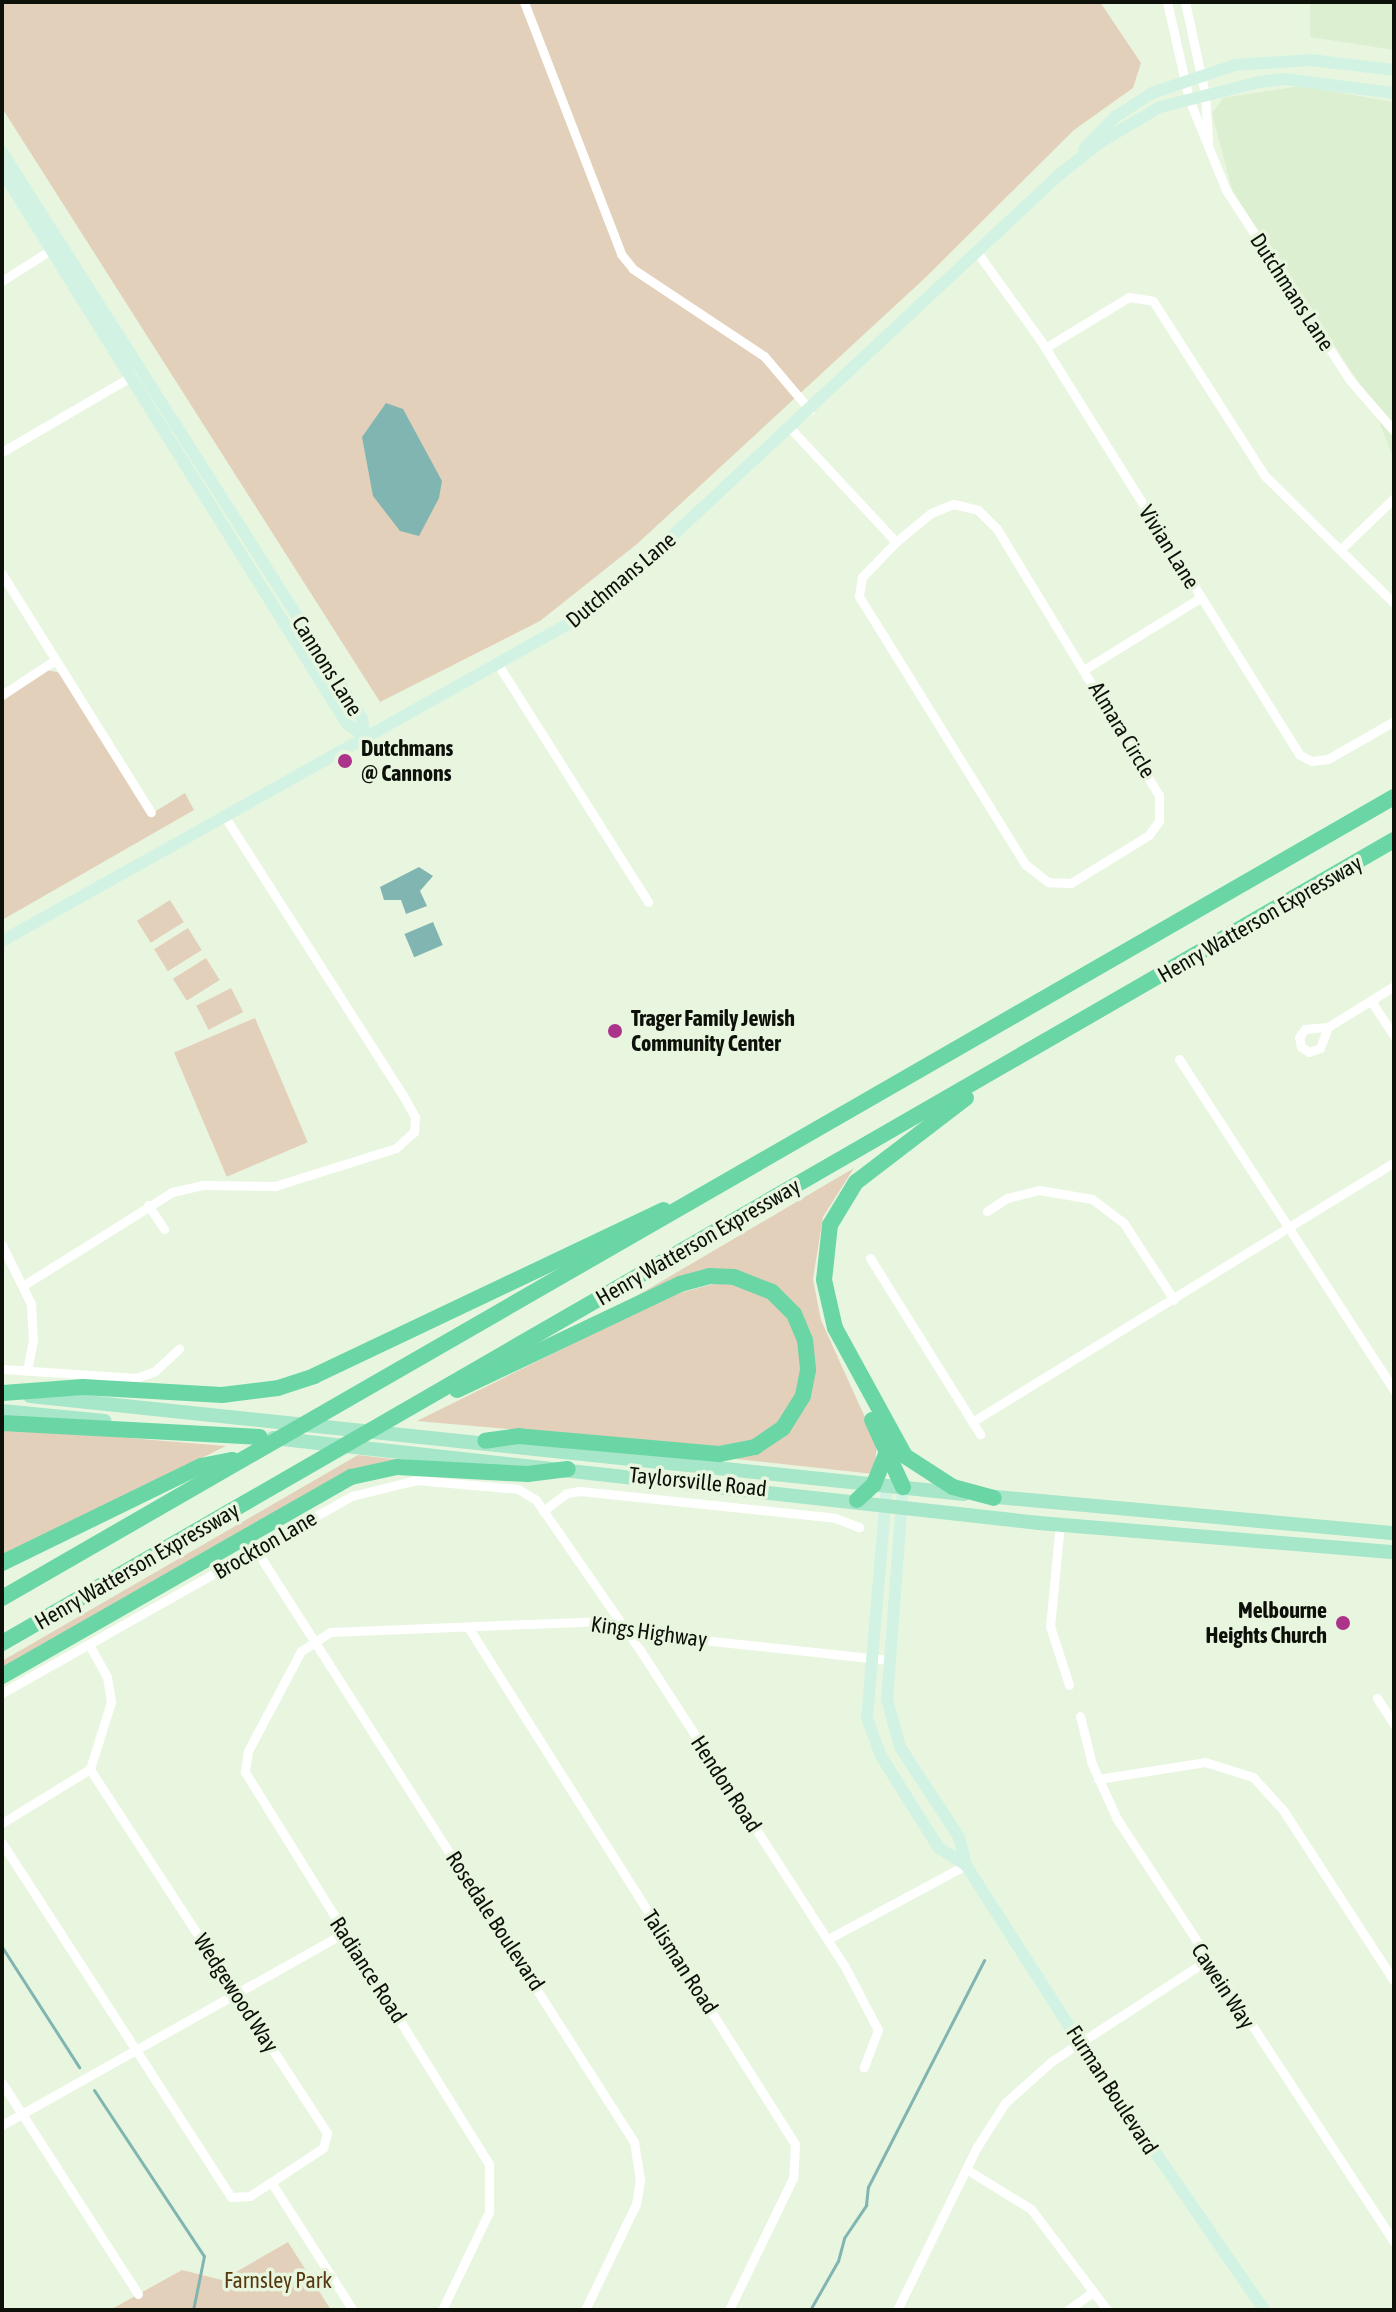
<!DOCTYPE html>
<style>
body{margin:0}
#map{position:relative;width:1396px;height:2312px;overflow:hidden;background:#e9f6df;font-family:"Asap Condensed",sans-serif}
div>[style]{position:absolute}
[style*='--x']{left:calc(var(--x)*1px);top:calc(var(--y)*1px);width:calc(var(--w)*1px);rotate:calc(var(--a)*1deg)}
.built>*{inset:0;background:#ddefd1}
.green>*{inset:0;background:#e3d0ba;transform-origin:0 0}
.water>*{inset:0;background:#81b5b2;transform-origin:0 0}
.stream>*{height:3px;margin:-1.5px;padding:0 1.5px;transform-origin:1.5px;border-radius:1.5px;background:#81b5b2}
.street>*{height:9px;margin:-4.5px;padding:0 4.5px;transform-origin:4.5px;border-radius:4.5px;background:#fff}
.secondary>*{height:12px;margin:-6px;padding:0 6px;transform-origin:6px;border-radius:6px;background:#d2f3e4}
.primary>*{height:14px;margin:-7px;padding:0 7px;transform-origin:7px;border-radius:7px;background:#a6e6c9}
.highway>*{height:16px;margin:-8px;padding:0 8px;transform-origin:8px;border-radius:8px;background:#6ad6a5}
.dots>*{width:22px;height:22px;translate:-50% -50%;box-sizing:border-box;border:4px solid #e9f6df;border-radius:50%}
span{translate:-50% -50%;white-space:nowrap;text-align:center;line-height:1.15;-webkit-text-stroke:7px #e9f6df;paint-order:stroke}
.street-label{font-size:22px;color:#0d110a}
.poi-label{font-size:22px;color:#0d110a;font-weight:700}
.left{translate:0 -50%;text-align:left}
.right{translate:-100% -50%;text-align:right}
.park-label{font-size:22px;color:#55380f}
.frame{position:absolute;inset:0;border:4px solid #0d110a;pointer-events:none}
</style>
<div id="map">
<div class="built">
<i style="clip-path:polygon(1310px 2px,1394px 2px,1394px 50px,1310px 37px)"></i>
<i style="clip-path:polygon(1300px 86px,1394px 102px,1394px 460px,1371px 401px,1233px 193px,1212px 114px,1223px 98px)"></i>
</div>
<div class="green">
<i style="clip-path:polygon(2px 2px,1100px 2px,1141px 63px,1133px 88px,1074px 130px,925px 278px,637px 544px,540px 621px,380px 702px,2px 108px)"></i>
<i style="clip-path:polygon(46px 670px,62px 673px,151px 814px,185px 793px,194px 810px,2px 920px,2px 698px)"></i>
<i style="left:170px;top:900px;width:26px;height:39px;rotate:58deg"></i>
<i style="left:188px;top:928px;width:26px;height:40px;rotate:58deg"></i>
<i style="left:206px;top:958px;width:26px;height:39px;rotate:58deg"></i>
<i style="left:231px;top:988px;width:27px;height:39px;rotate:63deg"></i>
<i style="left:255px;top:1018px;width:135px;height:88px;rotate:67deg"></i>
<i style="clip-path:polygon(854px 1168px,823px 1217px,813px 1279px,821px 1320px,877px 1444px,874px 1474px,736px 1459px,788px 1429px,809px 1334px,744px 1273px,623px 1304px)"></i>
<i style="clip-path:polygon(725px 1281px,761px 1292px,784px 1313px,799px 1340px,802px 1364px,797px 1393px,780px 1421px,753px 1440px,718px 1448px,417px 1421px,668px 1296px)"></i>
<i style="clip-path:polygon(2px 1429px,44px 1431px,226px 1446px,2px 1556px)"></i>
<i style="clip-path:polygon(358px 1455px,402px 1460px,385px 1463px,2px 1669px,2px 1661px)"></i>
<i style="clip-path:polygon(288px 2242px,331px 2310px,110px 2310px,182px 2270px,222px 2280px)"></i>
</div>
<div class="water">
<i style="clip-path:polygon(386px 403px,403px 409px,442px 481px,439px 498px,419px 536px,400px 531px,373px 496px,362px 437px)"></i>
<i style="clip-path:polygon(419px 867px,433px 876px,420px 891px,427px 906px,406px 914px,401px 900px,384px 900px,380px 887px)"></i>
<i style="left:433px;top:922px;width:25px;height:31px;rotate:67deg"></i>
</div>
<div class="stream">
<i style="--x:2;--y:1947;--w:143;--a:57.3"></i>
<i style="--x:94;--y:2090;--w:199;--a:56.5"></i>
<i style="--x:204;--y:2256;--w:55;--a:101.5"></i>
<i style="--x:810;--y:2310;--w:56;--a:-60.3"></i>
<i style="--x:838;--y:2261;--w:24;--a:-75"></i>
<i style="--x:844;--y:2238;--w:40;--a:-56"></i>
<i style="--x:866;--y:2205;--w:18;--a:-84"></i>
<i style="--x:868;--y:2187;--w:255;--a:-62.9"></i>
</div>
<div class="street">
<i style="--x:524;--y:2;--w:270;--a:68.9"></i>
<i style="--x:621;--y:254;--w:19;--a:51"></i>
<i style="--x:633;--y:269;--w:157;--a:33.6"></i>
<i style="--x:764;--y:356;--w:71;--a:49.6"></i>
<i style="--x:1167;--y:2;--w:99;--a:77.2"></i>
<i style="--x:1189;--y:99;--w:98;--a:67.9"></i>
<i style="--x:1226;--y:190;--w:227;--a:56.9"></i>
<i style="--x:1350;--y:380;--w:67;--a:49.2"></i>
<i style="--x:1185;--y:2;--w:94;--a:77.7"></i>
<i style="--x:1205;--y:94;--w:47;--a:86.3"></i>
<i style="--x:977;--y:252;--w:110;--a:54.3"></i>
<i style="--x:1041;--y:341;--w:488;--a:58"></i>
<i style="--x:1300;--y:755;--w:13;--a:27"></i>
<i style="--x:1312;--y:761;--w:16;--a:-7"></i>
<i style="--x:1328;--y:759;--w:76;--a:-29.9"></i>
<i style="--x:2;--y:281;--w:59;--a:-32.6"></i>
<i style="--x:1045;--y:348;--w:98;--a:-31.3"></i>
<i style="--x:1129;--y:297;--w:24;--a:9"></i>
<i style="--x:1153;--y:301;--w:208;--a:57.4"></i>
<i style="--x:1265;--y:476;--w:181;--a:44.6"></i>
<i style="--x:791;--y:429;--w:154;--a:47.1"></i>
<i style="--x:2;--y:452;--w:151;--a:-30.3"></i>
<i style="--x:953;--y:504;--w:26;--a:13"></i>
<i style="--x:978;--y:510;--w:27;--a:45"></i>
<i style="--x:997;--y:529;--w:311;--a:58.7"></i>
<i style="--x:1159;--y:795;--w:26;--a:90"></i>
<i style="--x:1159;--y:821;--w:17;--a:126"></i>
<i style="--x:1149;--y:835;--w:92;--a:148.4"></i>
<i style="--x:1071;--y:883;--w:23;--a:-178"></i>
<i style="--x:1048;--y:882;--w:29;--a:-142"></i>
<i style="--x:1025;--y:864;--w:315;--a:-121.8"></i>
<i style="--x:859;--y:596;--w:19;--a:-81"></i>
<i style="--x:862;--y:577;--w:49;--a:-45.8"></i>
<i style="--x:896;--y:542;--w:45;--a:-39.6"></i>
<i style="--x:931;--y:513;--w:24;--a:-22"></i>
<i style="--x:1341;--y:549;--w:74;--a:-43.9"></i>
<i style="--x:2;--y:574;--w:281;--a:58"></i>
<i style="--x:499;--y:666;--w:279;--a:57.7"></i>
<i style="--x:1085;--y:669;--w:135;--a:-31.7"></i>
<i style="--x:2;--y:695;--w:64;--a:-33.4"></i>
<i style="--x:1371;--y:1001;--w:42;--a:56.7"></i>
<i style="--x:1328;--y:1027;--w:22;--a:111"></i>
<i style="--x:1320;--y:1048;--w:12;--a:160"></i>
<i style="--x:1309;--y:1052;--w:9;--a:-148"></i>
<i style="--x:1301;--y:1047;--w:10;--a:-101"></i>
<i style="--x:1299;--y:1037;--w:10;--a:-53"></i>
<i style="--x:1305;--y:1029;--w:23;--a:-5"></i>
<i style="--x:1328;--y:1027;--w:78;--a:-31.8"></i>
<i style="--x:1179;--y:1059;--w:395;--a:57"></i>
<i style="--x:148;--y:1205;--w:29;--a:56"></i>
<i style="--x:987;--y:1211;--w:24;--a:-33"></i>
<i style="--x:1007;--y:1198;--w:33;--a:-14"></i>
<i style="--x:1039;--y:1190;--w:54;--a:9.6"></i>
<i style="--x:1092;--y:1199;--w:39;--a:37"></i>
<i style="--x:1123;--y:1222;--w:93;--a:56.8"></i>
<i style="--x:2;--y:1245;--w:66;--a:63.8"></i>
<i style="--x:31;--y:1304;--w:36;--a:87"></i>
<i style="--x:33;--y:1340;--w:31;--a:101"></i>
<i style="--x:870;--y:1258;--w:208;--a:58"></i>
<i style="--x:24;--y:1285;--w:175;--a:-32.1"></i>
<i style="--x:172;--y:1192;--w:31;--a:-13"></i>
<i style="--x:202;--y:1185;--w:73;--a:0.8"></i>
<i style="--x:275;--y:1186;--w:127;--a:-17.4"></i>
<i style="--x:396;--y:1148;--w:24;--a:-42"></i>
<i style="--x:414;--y:1132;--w:15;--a:-86"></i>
<i style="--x:415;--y:1117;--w:23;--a:-119"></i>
<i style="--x:404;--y:1097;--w:334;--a:-122.6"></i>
<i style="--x:2;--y:1369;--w:134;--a:3.8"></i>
<i style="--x:136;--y:1378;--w:20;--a:-20"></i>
<i style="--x:155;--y:1371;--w:33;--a:-43"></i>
<i style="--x:972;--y:1422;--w:496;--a:-31.6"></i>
<i style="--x:543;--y:1511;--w:30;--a:-37"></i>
<i style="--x:567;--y:1493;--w:13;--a:-9"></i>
<i style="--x:580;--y:1491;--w:256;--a:6"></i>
<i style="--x:835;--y:1518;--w:26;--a:21"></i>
<i style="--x:1060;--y:1523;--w:103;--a:95.5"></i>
<i style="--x:1050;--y:1626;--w:62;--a:72.1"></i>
<i style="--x:256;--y:1550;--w:702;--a:57.44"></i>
<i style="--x:634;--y:2142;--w:38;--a:81"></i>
<i style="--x:640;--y:2180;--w:24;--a:99"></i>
<i style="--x:636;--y:2204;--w:118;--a:115.7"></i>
<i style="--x:468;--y:1627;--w:612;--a:57.69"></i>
<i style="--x:795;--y:2144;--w:34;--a:93"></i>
<i style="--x:793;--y:2178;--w:147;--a:115.9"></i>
<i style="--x:2;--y:1693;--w:402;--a:-29.4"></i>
<i style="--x:352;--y:1496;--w:66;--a:-14"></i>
<i style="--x:416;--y:1480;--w:102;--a:5"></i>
<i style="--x:518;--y:1489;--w:21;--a:31"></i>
<i style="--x:536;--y:1500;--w:183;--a:55.3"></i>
<i style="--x:640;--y:1650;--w:375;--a:57.1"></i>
<i style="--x:844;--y:1965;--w:73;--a:62.4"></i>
<i style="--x:878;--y:2030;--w:40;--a:111"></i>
<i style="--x:1377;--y:1698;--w:31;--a:57"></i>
<i style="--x:1080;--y:1716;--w:49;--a:76"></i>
<i style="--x:1092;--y:1764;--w:60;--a:65.6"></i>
<i style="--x:1117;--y:1819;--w:506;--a:56.78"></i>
<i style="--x:90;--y:1769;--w:70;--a:-72.6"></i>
<i style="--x:111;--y:1702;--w:25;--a:-99"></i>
<i style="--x:107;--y:1677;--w:35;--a:-119"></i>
<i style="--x:1098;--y:1779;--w:108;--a:-9"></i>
<i style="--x:1205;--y:1762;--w:50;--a:17.4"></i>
<i style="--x:1253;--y:1777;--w:45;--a:47.7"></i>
<i style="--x:1283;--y:1810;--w:204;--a:57"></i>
<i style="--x:2;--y:1823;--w:103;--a:-31.5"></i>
<i style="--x:2;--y:1843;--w:422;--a:57.1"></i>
<i style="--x:231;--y:2197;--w:19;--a:-3"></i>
<i style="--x:250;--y:2196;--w:87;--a:-33.3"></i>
<i style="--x:323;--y:2148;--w:16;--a:-75"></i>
<i style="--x:327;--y:2133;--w:434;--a:-123.1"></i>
<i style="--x:828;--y:1939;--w:157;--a:-28.2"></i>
<i style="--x:2;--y:2083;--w:251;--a:57.2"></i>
<i style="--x:2;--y:2125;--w:392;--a:-29.3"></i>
<i style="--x:966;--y:2169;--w:76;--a:31.6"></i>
<i style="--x:1031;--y:2209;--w:126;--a:53"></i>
<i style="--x:271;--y:2182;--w:152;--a:57.4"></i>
<i style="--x:442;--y:2310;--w:109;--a:-64.4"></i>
<i style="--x:489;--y:2212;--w:48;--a:-90"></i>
<i style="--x:489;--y:2164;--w:462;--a:-121.9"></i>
<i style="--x:245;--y:1772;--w:21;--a:-82"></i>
<i style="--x:248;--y:1751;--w:113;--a:-62.1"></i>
<i style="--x:301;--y:1651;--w:35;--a:-33"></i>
<i style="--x:330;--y:1632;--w:277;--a:-2.3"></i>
<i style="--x:607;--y:1621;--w:41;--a:18.4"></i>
<i style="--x:646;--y:1634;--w:244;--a:6.1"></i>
<i style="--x:897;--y:2310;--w:182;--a:-63.9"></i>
<i style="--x:977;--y:2147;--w:52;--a:-57.5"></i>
<i style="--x:1005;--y:2103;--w:63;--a:-41.8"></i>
<i style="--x:1052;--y:2061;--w:184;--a:-33"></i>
<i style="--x:1068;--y:2310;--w:31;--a:-36"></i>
</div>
<div class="secondary">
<i style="--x:1084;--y:149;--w:45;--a:-45.9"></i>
<i style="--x:1115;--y:117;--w:44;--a:-33"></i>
<i style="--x:1152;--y:93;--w:88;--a:-18.6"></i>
<i style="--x:1235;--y:65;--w:76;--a:-3.8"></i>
<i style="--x:1311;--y:60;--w:84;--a:6.9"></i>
<i style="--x:2;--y:152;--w:671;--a:57.54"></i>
<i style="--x:362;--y:718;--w:17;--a:83"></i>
<i style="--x:2;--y:171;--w:652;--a:58.04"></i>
<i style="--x:347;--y:724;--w:20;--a:33"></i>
<i style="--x:2;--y:941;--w:677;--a:-29.25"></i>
<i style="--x:593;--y:610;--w:639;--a:-43.03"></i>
<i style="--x:1060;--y:174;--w:53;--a:-38.2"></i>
<i style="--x:1102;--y:141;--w:67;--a:-30.4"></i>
<i style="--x:1160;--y:107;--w:102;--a:-14.2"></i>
<i style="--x:1259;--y:82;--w:25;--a:-7"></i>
<i style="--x:1284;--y:79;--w:111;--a:7.3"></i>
<i style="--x:887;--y:1485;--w:234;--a:94.9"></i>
<i style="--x:867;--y:1718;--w:40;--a:69.8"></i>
<i style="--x:881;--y:1756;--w:109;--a:57.8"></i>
<i style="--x:939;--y:1848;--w:32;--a:32"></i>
<i style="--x:903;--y:1487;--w:213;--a:94.3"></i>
<i style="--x:887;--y:1699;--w:50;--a:74.8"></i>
<i style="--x:900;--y:1747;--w:108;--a:56.8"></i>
<i style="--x:959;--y:1837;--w:29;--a:76"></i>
<i style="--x:966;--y:1865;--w:211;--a:57.4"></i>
<i style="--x:1080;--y:2043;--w:324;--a:55.4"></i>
</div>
<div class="primary">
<i style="--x:30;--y:1396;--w:939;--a:5.99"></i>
<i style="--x:2;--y:1411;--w:103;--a:5.5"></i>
<i style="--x:273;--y:1438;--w:771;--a:6.33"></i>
<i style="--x:1039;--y:1523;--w:356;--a:4.7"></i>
<i style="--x:985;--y:1496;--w:411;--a:5.2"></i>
</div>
<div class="highway">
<i style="--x:966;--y:1098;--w:138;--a:142.6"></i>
<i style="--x:856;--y:1182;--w:50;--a:121.2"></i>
<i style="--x:830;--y:1225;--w:55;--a:96.2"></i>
<i style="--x:824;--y:1280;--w:49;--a:77.1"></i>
<i style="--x:835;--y:1328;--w:146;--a:61.3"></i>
<i style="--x:905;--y:1456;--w:57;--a:32.9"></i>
<i style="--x:953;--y:1487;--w:42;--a:15"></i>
<i style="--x:457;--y:1390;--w:247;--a:-25.4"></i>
<i style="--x:680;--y:1284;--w:30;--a:-15"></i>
<i style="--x:709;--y:1276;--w:25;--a:2"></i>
<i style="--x:734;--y:1277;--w:41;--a:21.5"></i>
<i style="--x:772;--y:1292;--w:31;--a:45"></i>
<i style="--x:794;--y:1314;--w:28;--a:67"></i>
<i style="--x:805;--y:1340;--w:30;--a:84"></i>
<i style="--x:808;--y:1370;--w:26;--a:101"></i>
<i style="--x:803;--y:1396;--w:38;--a:122"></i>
<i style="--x:783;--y:1428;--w:34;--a:146"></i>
<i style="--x:755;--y:1447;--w:37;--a:169"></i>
<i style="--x:719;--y:1454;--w:201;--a:-174.9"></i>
<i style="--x:519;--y:1436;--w:34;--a:172"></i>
<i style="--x:3;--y:1393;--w:80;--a:-4.3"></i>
<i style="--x:83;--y:1387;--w:139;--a:3.3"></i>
<i style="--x:222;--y:1395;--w:56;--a:-7.1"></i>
<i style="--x:278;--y:1388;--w:38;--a:-18"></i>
<i style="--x:314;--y:1376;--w:387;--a:-25.4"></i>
<i style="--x:872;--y:1420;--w:74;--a:65.2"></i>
<i style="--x:2;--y:1423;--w:258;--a:3.1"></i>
<i style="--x:857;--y:1500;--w:23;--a:-43"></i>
<i style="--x:874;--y:1484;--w:35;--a:-68"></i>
<i style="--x:2;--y:1563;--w:221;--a:-26"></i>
<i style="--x:201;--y:1466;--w:32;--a:-11"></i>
<i style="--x:2;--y:1598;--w:1606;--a:-29.92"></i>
<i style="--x:2;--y:1643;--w:1607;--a:-29.98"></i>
<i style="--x:2;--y:1676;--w:402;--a:-29.7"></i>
<i style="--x:351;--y:1477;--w:47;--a:-12.3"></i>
<i style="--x:397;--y:1467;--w:131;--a:3.1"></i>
<i style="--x:528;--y:1474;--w:40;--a:-7.1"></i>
</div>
<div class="dots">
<i style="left:345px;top:761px;background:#ab3389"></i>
<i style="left:615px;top:1031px;background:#ab3389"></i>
<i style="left:1343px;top:1623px;background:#ab3389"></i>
</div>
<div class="street-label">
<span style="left:1292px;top:292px;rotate:57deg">Dutchmans Lane</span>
<span style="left:1169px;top:547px;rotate:58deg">Vivian Lane</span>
<span style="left:621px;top:580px;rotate:-40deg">Dutchmans Lane</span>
<span style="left:327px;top:666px;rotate:58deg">Cannons Lane</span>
<span style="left:1122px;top:730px;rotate:59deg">Almara Circle</span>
<span style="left:1260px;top:919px;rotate:-30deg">Henry Watterson Expressway</span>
<span style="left:698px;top:1242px;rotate:-30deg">Henry Watterson Expressway</span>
<span style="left:698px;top:1482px;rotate:6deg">Taylorsville Road</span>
<span style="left:265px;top:1545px;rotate:-30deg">Brockton Lane</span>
<span style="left:137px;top:1566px;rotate:-30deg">Henry Watterson Expressway</span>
<span style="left:649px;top:1632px;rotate:8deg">Kings Highway</span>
<span style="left:726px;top:1784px;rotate:57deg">Hendon Road</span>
<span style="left:495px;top:1921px;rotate:57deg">Rosedale Boulevard</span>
<span style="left:680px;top:1962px;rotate:57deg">Talisman Road</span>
<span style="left:368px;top:1970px;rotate:57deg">Radiance Road</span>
<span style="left:1223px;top:1986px;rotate:57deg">Cawein Way</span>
<span style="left:236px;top:1993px;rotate:57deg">Wedgewood Way</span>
<span style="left:1112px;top:2090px;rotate:57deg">Furman Boulevard</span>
</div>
<div class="poi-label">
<span class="left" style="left:361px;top:761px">Dutchmans<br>@ Cannons</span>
<span class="left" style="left:631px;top:1031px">Trager Family Jewish<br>Community Center</span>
<span class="right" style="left:1327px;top:1623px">Melbourne<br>Heights Church</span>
</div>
<div class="park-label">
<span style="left:278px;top:2281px">Farnsley Park</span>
</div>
<div class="frame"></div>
</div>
